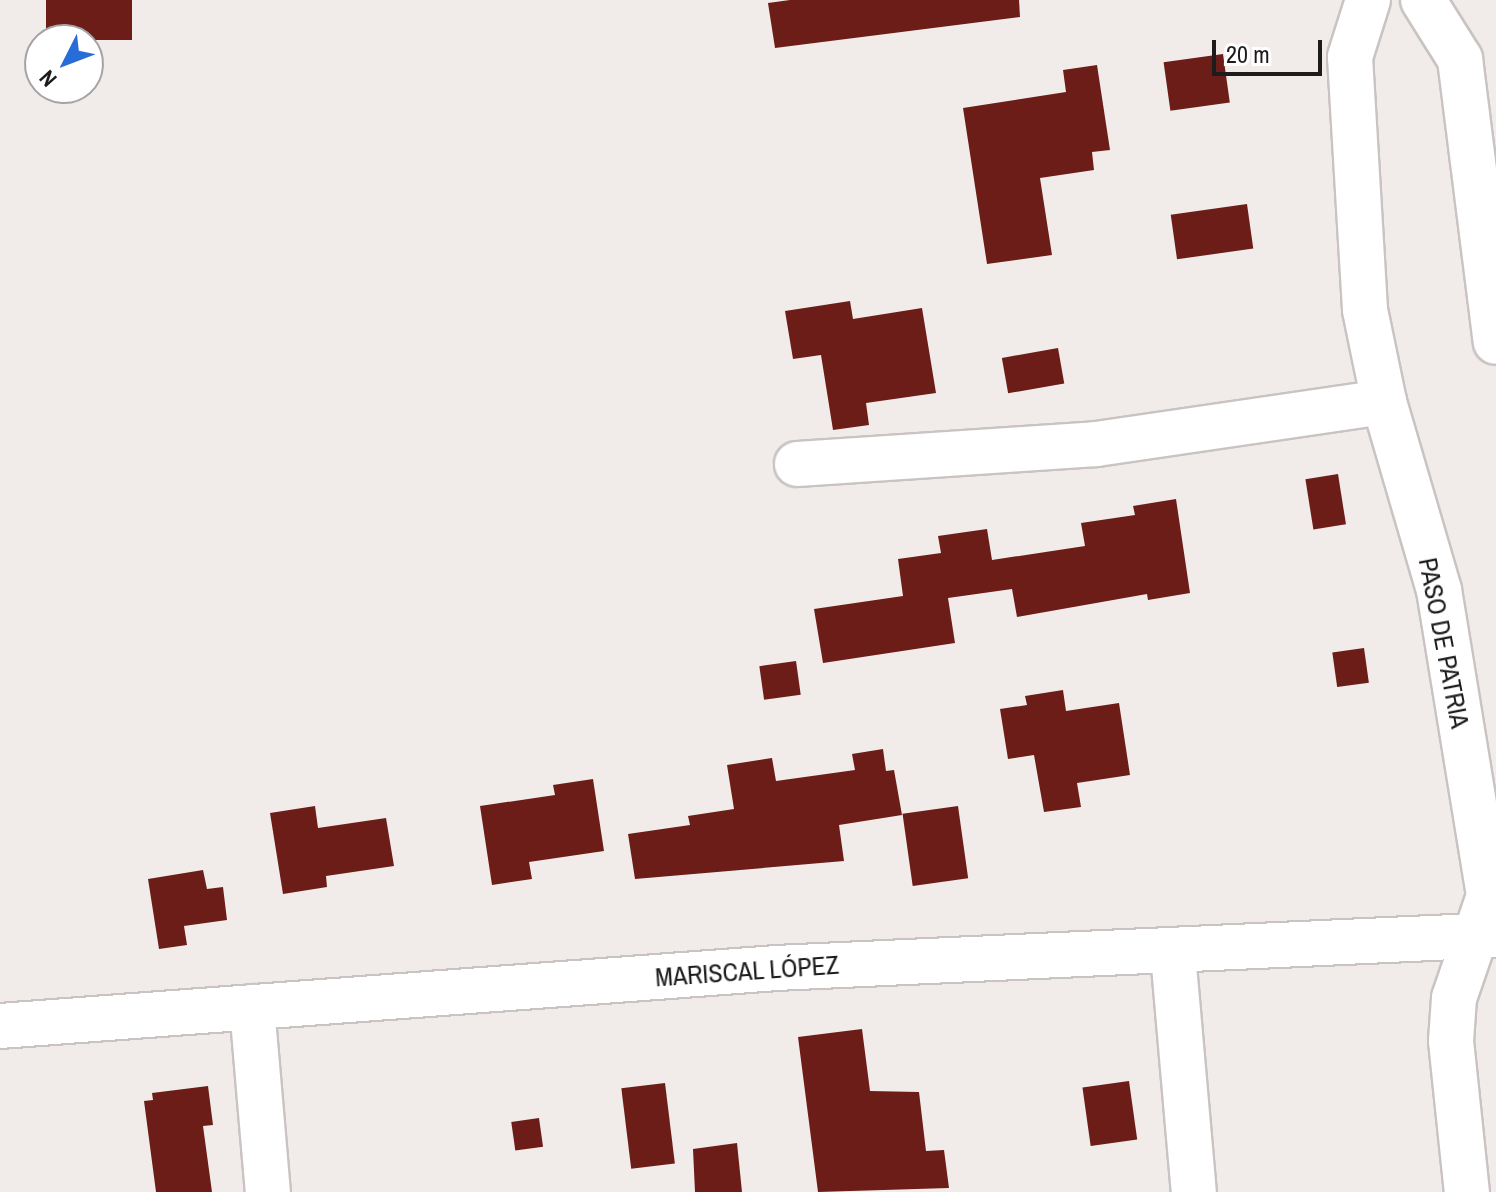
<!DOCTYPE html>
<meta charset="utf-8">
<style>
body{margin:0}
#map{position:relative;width:1496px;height:1192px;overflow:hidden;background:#f1ebea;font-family:"Archivo Narrow",sans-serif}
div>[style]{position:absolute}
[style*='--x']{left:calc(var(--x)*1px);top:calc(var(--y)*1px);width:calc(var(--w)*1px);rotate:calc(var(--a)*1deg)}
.building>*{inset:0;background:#6d1d17;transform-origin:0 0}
.roads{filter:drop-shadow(2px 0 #c9c3c2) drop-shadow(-2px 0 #c9c3c2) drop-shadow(0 2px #c9c3c2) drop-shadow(0 -2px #c9c3c2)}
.minor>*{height:44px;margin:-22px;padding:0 22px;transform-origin:22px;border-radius:22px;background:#fff}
span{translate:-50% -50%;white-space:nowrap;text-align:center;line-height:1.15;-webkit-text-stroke:8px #fff;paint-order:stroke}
.street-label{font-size:26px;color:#1e1b1b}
.north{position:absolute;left:24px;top:24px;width:80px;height:80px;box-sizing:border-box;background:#fff;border:2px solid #a5a4a4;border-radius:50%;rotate:228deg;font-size:22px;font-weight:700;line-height:32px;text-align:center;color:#1e1b1b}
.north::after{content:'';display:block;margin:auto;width:28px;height:36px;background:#286cd8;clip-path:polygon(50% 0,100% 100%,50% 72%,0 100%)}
.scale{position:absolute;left:1212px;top:40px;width:110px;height:36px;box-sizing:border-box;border:4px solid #1e1b1b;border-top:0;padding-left:10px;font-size:24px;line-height:28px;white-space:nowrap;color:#1e1b1b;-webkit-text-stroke:6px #fff;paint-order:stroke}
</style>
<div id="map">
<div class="building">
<i style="left:46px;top:0;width:86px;height:40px"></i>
<i style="clip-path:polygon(790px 0,1019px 0,1020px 17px,775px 48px,768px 3px)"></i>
<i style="left:1223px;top:54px;width:49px;height:60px;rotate:82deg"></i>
<i style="clip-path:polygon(1097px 65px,1110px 150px,1092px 152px,1094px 170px,1040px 178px,1052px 255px,987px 264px,963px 108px,1066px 92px,1063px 70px)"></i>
<i style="left:1247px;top:204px;width:45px;height:77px;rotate:82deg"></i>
<i style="clip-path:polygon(850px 301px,853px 319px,922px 308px,936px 393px,866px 403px,869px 425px,833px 430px,821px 355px,793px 359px,785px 311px)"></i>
<i style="left:1058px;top:348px;width:36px;height:57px;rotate:80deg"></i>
<i style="left:1338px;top:474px;width:51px;height:33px;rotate:81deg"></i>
<i style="clip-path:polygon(1176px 499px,1190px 593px,1148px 600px,1147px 594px,1017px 617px,1012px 589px,948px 598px,955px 643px,823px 663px,814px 609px,903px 596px,898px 559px,941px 553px,938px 536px,987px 529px,992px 560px,1085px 546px,1081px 523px,1135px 515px,1133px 506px)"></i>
<i style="left:1364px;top:648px;width:35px;height:32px;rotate:82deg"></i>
<i style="left:796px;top:661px;width:34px;height:37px;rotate:82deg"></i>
<i style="clip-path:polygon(1063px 690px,1066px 711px,1119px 703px,1130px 775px,1077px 783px,1081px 807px,1044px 812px,1034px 755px,1008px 759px,1000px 709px,1027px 705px,1025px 696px)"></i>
<i style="clip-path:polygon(883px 749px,886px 771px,894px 770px,902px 815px,839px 825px,844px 861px,635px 879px,628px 834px,690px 825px,688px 816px,734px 809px,727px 765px,772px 758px,776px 781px,855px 770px,852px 754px)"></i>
<i style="clip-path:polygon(593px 779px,604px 851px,529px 862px,532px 879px,492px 885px,480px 806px,555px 795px,553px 785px)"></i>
<i style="clip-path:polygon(315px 806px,318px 828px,386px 818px,394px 866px,326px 876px,327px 887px,283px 894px,270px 813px)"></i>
<i style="left:958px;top:806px;width:73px;height:56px;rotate:82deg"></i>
<i style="clip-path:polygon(203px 870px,207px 889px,223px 887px,227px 920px,184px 926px,187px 945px,159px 949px,148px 879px)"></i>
<i style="clip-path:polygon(862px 1029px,870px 1091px,919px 1092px,926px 1151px,944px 1150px,949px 1188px,818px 1192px,798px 1037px)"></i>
<i style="left:1129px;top:1081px;width:59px;height:47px;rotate:82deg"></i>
<i style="left:665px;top:1083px;width:81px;height:44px;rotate:83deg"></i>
<i style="clip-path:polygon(208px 1086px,213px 1125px,203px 1126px,212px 1192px,156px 1192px,144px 1101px,153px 1100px,152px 1093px)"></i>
<i style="left:539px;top:1118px;width:29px;height:28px;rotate:82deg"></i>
<i style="clip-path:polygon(737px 1143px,742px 1192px,695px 1192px,693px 1149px)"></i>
</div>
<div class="roads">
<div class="minor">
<i style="--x:1368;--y:0;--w:60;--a:107.5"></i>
<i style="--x:1350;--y:57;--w:253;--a:86.6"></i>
<i style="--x:1365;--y:310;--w:94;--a:78.3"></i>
<i style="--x:1384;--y:402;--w:196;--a:73.7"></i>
<i style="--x:1439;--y:590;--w:310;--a:80.7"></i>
<i style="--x:1489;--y:896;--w:108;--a:108.9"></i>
<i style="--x:1454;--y:998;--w:43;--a:94"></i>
<i style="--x:1451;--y:1041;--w:152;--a:84"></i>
<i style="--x:1423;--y:0;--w:70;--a:57.9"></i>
<i style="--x:1460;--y:59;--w:285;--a:82.8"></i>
<i style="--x:797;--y:464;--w:300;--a:-3.8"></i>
<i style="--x:1096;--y:444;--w:291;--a:-8.3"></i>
<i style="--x:1173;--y:954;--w:239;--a:85"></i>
<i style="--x:252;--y:1007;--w:186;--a:85.1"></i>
<i style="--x:0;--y:1026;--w:778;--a:-4.27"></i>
<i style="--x:776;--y:968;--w:721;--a:-2.62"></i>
</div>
</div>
<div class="street-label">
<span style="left:1444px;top:643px;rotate:79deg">PASO DE PATRIA</span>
<span style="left:747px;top:971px;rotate:-4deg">MARISCAL LÓPEZ</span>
</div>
<div class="north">N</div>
<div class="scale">20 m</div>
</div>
